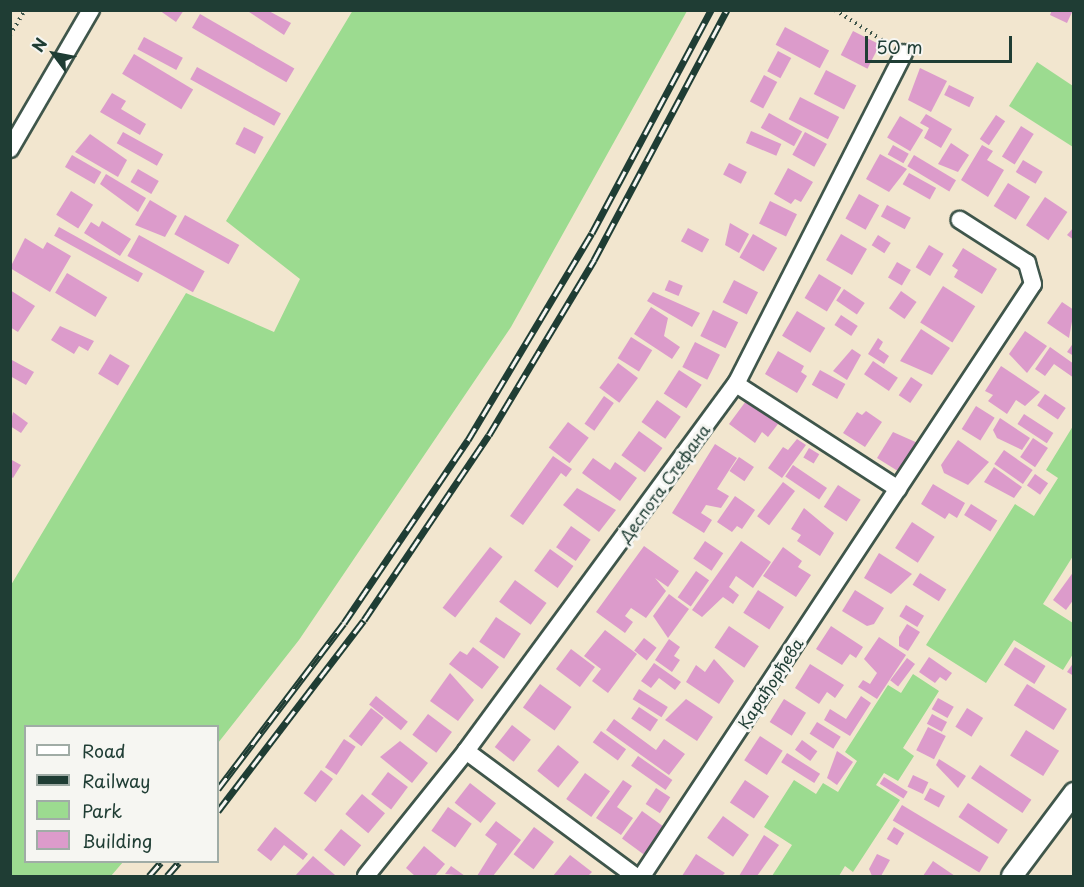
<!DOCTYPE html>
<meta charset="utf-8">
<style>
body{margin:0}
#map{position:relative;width:1084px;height:887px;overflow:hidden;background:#f2e6cf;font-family:"Playpen Sans",sans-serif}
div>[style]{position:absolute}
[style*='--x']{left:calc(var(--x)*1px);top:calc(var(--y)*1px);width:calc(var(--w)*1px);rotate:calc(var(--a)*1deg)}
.green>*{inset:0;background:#9cdb90}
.building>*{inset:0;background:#dc9bcb;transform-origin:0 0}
.path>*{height:4px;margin-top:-2px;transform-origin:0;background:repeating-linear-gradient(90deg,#3f564b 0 1.5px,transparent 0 6px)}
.roads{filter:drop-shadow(2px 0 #3f564b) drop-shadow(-2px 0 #3f564b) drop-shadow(0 2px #3f564b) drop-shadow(0 -2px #3f564b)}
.minor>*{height:16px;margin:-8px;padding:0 8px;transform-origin:8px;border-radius:8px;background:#fff}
.tertiary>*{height:20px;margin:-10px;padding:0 10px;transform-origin:10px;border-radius:10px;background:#fff}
.rail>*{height:7px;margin-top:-3.5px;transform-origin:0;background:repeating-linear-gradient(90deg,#f6f6f2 0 14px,#1f3d34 0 28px);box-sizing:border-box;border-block:2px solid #1f3d34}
span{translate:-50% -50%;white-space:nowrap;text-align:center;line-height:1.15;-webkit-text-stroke:6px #f6f6f2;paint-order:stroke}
.street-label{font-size:16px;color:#1f3d34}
.frame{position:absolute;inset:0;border:12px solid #1f3d34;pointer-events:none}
.legend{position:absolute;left:24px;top:725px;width:195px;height:138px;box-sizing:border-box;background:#f6f6f2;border:2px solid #a0aca6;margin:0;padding:8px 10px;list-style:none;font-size:18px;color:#1f3d34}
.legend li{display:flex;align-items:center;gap:12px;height:30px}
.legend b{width:30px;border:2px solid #a0aca6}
.north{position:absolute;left:24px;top:24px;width:60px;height:60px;-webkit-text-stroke:4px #f6f6f2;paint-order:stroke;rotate:302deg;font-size:16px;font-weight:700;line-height:24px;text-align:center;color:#1f3d34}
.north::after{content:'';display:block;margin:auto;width:21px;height:27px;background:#1f3d34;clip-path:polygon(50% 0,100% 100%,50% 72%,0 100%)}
.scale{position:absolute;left:865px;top:36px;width:147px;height:27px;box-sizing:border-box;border:3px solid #1f3d34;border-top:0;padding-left:8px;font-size:18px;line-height:21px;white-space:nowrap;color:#1f3d34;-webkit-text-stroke:4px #f6f6f2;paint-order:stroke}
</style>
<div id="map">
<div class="green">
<i style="clip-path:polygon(353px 10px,687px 11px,511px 327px,299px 640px,218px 743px,218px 726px,26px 726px,26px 862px,123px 862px,111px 876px,11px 876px,11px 585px,186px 293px,274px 332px,300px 279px,226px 221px)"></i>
<i style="clip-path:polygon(1037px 62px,1073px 86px,1073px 147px,1009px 106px)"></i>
<i style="clip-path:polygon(1073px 426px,1073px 556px,1043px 604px,1073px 623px,1073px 654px,1063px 670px,1014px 640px,986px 683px,926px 645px,1015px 504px,1034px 516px,1058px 478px,1046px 470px)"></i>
<i style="clip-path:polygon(913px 674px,939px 691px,903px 748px,914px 756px,898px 781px,884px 773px,876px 785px,900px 800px,853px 872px,845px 866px,839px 876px,772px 876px,792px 845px,764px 827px,794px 780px,816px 794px,823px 783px,838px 792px,857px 761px,845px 752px,888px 685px,901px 693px)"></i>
</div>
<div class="building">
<i style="clip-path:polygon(159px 10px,184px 10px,176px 22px)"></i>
<i style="clip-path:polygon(246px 10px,267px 10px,291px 23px,284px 35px)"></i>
<i style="clip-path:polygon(1052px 10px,1073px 10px,1067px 23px,1050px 15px)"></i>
<i style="left:200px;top:14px;width:109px;height:16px;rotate:30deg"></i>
<i style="left:785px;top:27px;width:50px;height:20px;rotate:28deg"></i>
<i style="left:853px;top:31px;width:30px;height:27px;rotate:27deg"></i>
<i style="left:144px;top:37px;width:44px;height:14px;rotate:28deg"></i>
<i style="left:778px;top:51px;width:15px;height:23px;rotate:28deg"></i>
<i style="left:134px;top:54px;width:69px;height:23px;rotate:31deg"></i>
<i style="left:197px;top:67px;width:96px;height:14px;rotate:29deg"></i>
<i style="clip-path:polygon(920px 68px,947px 81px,931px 112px,908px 100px)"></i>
<i style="left:826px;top:70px;width:34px;height:27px;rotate:27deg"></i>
<i style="left:764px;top:75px;width:15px;height:30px;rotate:28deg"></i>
<i style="left:949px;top:85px;width:28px;height:11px;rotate:26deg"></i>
<i style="clip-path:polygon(112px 93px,126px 101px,121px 109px,146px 124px,140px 135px,100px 112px)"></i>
<i style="left:800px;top:97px;width:44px;height:25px;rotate:27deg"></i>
<i style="left:769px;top:113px;width:38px;height:17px;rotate:29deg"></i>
<i style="clip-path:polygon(926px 114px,952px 129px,941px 148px,924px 138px,929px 128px,920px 123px)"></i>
<i style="left:996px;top:115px;width:11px;height:29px;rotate:34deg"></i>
<i style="left:900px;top:116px;width:27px;height:25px;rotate:31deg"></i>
<i style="left:1021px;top:126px;width:15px;height:36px;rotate:32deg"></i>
<i style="left:244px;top:127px;width:22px;height:19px;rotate:27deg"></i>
<i style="left:751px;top:131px;width:33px;height:13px;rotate:23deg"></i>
<i style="left:123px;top:132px;width:46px;height:13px;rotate:29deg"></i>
<i style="left:805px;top:132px;width:25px;height:26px;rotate:29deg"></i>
<i style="clip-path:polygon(90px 134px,127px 160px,118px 177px,75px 152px)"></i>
<i style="clip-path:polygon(951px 143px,969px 155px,958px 172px,938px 164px)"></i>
<i style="left:893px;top:145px;width:18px;height:11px;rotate:29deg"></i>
<i style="clip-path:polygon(982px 145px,993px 151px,987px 160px,1004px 170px,988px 197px,961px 180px)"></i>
<i style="clip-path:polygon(880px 154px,907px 169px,889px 192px,866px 179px)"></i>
<i style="left:72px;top:155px;width:34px;height:14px;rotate:30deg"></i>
<i style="left:914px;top:155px;width:49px;height:13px;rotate:31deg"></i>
<i style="left:1023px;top:160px;width:23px;height:14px;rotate:31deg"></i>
<i style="left:729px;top:163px;width:20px;height:13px;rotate:27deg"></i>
<i style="clip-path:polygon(788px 168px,813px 182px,801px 202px,795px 199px,791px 204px,774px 194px)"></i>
<i style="left:138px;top:169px;width:24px;height:15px;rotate:30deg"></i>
<i style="left:909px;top:173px;width:31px;height:13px;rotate:29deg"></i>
<i style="clip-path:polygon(106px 174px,146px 198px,138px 212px,100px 184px)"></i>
<i style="left:1008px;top:183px;width:26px;height:27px;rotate:32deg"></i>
<i style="left:71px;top:191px;width:26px;height:28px;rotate:32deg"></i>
<i style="left:859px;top:194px;width:23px;height:28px;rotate:29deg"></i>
<i style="left:1045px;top:197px;width:27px;height:34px;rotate:34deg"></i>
<i style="clip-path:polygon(150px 200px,177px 216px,165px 237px,135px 225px)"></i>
<i style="left:770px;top:201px;width:30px;height:25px;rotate:26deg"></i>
<i style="left:887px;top:205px;width:27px;height:13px;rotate:28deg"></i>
<i style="left:185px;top:215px;width:62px;height:22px;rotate:29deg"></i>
<i style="clip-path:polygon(102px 221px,131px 239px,120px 256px,84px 233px,91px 222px,99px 227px)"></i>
<i style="clip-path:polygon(730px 223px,749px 234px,739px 253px,725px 245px)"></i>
<i style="left:59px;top:227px;width:96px;height:10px;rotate:29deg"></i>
<i style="clip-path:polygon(1074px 227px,1074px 240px,1067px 235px)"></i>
<i style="left:688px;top:228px;width:24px;height:15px;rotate:28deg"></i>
<i style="left:753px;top:234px;width:28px;height:27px;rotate:30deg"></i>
<i style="left:841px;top:234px;width:30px;height:30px;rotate:30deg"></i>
<i style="left:139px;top:235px;width:75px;height:24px;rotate:29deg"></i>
<i style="left:878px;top:235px;width:15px;height:12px;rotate:32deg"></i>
<i style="clip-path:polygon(25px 238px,43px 249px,47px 242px,71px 256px,50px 292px,10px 268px)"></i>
<i style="left:929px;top:245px;width:17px;height:26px;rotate:31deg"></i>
<i style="clip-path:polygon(963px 248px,997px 269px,982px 294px,954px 277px,958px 270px,952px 266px)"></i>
<i style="left:897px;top:262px;width:16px;height:18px;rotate:30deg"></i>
<i style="left:67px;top:273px;width:47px;height:23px;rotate:31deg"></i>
<i style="left:819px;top:274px;width:26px;height:28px;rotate:31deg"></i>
<i style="left:669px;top:280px;width:15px;height:11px;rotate:23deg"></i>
<i style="left:734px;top:280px;width:27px;height:25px;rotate:27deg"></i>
<i style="left:943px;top:286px;width:38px;height:43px;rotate:32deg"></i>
<i style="left:844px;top:289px;width:25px;height:14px;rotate:34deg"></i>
<i style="clip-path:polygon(10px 290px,35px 306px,18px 332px,10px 327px)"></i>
<i style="left:901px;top:291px;width:19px;height:21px;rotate:35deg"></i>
<i style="clip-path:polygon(653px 292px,700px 313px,692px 327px,647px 301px)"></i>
<i style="clip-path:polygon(1062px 302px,1074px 310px,1069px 338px,1047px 323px)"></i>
<i style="clip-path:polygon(651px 307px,668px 318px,664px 336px,680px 347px,672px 359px,634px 334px)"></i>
<i style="left:713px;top:310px;width:28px;height:29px;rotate:26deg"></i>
<i style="left:797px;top:311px;width:33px;height:29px;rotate:31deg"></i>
<i style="left:841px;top:315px;width:20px;height:12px;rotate:33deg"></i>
<i style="clip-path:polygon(60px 326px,94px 341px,88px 351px,79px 346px,74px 354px,51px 340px)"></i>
<i style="clip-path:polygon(921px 329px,950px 348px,932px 375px,900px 361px)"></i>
<i style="clip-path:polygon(1025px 331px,1047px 346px,1027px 373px,1009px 354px)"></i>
<i style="left:631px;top:337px;width:25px;height:25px;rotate:32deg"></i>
<i style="clip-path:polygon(878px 338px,883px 342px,879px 349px,889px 356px,884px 364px,868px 354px)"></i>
<i style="left:695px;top:342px;width:28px;height:28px;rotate:27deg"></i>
<i style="clip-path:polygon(1074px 342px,1074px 356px,1067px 352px)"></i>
<i style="clip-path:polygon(1050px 347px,1074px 364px,1074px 378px,1054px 364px,1045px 376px,1035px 369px)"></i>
<i style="clip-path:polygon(852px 349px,861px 355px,847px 380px,833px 371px)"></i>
<i style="clip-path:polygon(778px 351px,804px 366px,801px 372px,807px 376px,797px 393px,765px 374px)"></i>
<i style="left:110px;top:354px;width:23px;height:23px;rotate:31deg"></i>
<i style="clip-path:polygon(10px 359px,34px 372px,26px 385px,10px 376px)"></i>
<i style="left:873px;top:361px;width:30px;height:16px;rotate:34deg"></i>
<i style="left:618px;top:363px;width:25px;height:31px;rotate:37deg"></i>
<i style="clip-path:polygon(1001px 366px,1040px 392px,1025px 406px,1016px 400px,1007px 414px,988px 401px,993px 395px,985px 391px)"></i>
<i style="left:679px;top:370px;width:27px;height:28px;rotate:33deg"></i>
<i style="left:820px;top:370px;width:29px;height:17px;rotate:29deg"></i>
<i style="left:911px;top:377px;width:14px;height:22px;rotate:34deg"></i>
<i style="left:1045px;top:394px;width:25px;height:14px;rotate:34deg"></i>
<i style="left:604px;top:396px;width:12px;height:34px;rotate:35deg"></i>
<i style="left:657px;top:400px;width:29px;height:27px;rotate:35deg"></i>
<i style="clip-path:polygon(746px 401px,778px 424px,768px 437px,762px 432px,755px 443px,729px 424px)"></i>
<i style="left:976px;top:406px;width:22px;height:27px;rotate:32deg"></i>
<i style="clip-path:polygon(866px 411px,882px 422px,865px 447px,843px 433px,857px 412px,862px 415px)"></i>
<i style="clip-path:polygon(13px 412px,28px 423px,21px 433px,10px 426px)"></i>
<i style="left:1024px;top:414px;width:35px;height:12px;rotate:33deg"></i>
<i style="clip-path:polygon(1000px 418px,1030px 438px,1022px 450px,997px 438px,993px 430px)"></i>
<i style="left:568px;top:422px;width:26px;height:32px;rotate:37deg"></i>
<i style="left:639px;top:431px;width:29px;height:30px;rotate:36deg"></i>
<i style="clip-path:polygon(893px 432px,920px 444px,901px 473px,877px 458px)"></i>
<i style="left:1033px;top:438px;width:18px;height:23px;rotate:34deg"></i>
<i style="clip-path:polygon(797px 439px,806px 445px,782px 478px,768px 468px,783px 447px,788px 450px)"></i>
<i style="clip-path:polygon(958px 440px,989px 462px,968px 485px,944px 473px,941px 465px)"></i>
<i style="clip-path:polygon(715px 444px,737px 458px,717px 489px,729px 496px,721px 508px,706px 505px,701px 513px,712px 520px,704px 533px,672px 513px)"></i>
<i style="left:809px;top:448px;width:12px;height:11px;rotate:31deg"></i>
<i style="left:1004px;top:450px;width:35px;height:17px;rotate:35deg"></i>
<i style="clip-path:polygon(553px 456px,572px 469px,566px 477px,561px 473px,523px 525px,510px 516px)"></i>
<i style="left:739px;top:457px;width:18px;height:17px;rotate:34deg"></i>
<i style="clip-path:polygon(593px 458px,610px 470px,615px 462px,637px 478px,620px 501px,582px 473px)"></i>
<i style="clip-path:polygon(10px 459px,21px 465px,13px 478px,10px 476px)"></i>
<i style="left:793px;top:465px;width:41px;height:14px;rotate:34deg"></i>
<i style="clip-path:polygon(994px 467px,1022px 487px,1014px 498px,984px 482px)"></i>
<i style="left:1035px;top:474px;width:16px;height:14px;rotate:35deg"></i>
<i style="left:783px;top:482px;width:15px;height:43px;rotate:37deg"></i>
<i style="clip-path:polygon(933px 484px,965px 503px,957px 518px,949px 513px,945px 519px,921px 504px)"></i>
<i style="left:838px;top:485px;width:27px;height:26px;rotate:33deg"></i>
<i style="clip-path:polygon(577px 488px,616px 510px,599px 532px,563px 505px)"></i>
<i style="clip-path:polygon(735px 496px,755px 510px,742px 529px,737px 526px,732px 532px,717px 522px)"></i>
<i style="left:971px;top:504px;width:31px;height:13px;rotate:32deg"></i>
<i style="clip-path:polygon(804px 508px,834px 533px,820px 556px,797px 541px,801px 535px,791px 529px)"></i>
<i style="left:912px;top:522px;width:27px;height:31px;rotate:33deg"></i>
<i style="left:571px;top:526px;width:24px;height:26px;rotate:35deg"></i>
<i style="left:705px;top:541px;width:22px;height:21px;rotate:34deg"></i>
<i style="clip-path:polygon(741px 541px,771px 562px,753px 588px,736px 576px,729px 587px,739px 595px,733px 604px,723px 597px,702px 617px,692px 610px)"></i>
<i style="clip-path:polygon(644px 546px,679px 571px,668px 587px,655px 578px,666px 591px,646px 618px,631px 608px,625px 616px,633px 622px,625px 633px,596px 612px)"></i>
<i style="left:490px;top:547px;width:16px;height:77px;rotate:38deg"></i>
<i style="clip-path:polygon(783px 547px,802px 561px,798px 567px,811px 575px,796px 597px,763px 576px)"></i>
<i style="left:550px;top:549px;width:29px;height:27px;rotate:36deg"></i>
<i style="clip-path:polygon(879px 553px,912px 574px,891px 594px,864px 578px)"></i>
<i style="left:696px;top:571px;width:16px;height:32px;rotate:35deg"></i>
<i style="clip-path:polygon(1074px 571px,1074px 599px,1066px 610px,1053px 600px)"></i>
<i style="left:920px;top:573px;width:31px;height:14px;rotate:32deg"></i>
<i style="left:515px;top:580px;width:39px;height:27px;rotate:36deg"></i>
<i style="left:758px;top:590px;width:31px;height:27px;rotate:33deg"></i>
<i style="clip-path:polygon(855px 590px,884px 608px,874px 624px,867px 626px,842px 611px)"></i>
<i style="clip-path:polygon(669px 594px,689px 609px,668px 638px,653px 616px)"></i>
<i style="left:906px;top:605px;width:21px;height:13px;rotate:31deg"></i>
<i style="left:496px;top:617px;width:30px;height:30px;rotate:34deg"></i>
<i style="clip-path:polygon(907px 624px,920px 632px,908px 651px,899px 646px,899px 637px)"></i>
<i style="left:729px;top:626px;width:36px;height:26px;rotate:34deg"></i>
<i style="clip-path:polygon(831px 626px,863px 647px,856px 658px,850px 654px,842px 665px,816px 649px)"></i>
<i style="clip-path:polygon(605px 630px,637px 654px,608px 693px,592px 681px,601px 669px,584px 656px)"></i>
<i style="clip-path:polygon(879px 637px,906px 655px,877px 699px,858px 687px,863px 680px,870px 684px,877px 673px,864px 659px)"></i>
<i style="left:644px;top:638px;width:16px;height:16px;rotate:38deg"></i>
<i style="clip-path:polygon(669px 639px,680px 647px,674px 656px,680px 660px,672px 672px,655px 660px)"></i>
<i style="clip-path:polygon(473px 647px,499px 667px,482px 689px,449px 664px,460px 651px,467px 655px)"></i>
<i style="left:1015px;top:647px;width:36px;height:21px;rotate:32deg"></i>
<i style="left:571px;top:649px;width:30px;height:25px;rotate:37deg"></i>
<i style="clip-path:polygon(929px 657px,952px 673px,946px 681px,940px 677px,935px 683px,919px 672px)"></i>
<i style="left:907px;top:658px;width:10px;height:28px;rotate:37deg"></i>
<i style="clip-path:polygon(714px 659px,734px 681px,719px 704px,686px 682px,696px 665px,705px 672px)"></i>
<i style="clip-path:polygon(1074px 662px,1074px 676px,1067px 672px)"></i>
<i style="clip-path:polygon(654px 663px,681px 682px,675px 690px,659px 678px,651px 688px,641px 681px)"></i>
<i style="clip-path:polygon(810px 664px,844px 685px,835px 698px,827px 692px,819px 704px,795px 688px)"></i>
<i style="clip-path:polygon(450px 673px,474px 700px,458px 721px,430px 701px)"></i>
<i style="left:540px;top:684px;width:39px;height:29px;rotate:36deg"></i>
<i style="left:1027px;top:684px;width:47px;height:25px;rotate:32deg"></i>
<i style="left:639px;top:689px;width:34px;height:12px;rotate:32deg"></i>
<i style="left:376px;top:696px;width:41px;height:11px;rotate:39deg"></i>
<i style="clip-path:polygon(861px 696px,871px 703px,850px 736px,824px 720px,830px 709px,846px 719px)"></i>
<i style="left:938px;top:698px;width:18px;height:13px;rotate:29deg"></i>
<i style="clip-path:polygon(686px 699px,713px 717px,697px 741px,665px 720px)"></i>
<i style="left:784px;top:699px;width:26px;height:27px;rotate:32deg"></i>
<i style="left:639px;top:707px;width:23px;height:14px;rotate:34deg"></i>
<i style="left:371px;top:708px;width:16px;height:36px;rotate:38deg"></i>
<i style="left:967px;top:708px;width:19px;height:22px;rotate:32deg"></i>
<i style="left:428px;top:714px;width:30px;height:26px;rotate:37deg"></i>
<i style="left:932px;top:714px;width:17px;height:11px;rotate:28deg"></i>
<i style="clip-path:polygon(614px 719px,656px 750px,664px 739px,685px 754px,669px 775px,606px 730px)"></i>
<i style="left:817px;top:722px;width:28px;height:14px;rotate:32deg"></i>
<i style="left:512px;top:725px;width:24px;height:28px;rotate:38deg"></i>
<i style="left:928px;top:727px;width:20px;height:26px;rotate:27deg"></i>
<i style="left:1026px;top:730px;width:39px;height:30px;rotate:32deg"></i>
<i style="left:601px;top:731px;width:31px;height:14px;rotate:36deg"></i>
<i style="left:760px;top:736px;width:27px;height:29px;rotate:33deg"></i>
<i style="left:344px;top:739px;width:14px;height:34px;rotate:34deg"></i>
<i style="left:802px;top:740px;width:19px;height:12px;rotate:36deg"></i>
<i style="clip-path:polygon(400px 741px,428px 763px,412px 783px,380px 757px)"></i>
<i style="left:558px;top:745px;width:27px;height:33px;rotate:39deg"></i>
<i style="clip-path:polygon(837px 751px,853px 762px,837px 785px,827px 778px)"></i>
<i style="left:787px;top:753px;width:39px;height:11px;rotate:32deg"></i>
<i style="left:638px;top:756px;width:42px;height:12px;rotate:35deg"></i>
<i style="clip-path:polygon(939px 759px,966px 776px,958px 788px,936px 765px)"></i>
<i style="left:980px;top:765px;width:62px;height:16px;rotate:34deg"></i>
<i style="left:321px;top:770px;width:15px;height:29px;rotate:37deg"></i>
<i style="left:388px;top:772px;width:25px;height:28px;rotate:37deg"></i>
<i style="left:585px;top:773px;width:31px;height:32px;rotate:36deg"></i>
<i style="left:913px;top:775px;width:17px;height:13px;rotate:25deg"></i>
<i style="left:884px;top:777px;width:28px;height:8px;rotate:32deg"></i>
<i style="clip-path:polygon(623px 780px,632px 786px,617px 807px,633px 818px,621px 835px,596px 818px)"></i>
<i style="left:745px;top:780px;width:29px;height:27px;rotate:34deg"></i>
<i style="left:470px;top:783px;width:33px;height:25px;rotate:38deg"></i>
<i style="left:656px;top:788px;width:17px;height:19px;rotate:33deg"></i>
<i style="left:930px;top:788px;width:17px;height:13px;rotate:28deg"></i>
<i style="left:362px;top:794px;width:30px;height:26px;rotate:40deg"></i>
<i style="left:968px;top:803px;width:48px;height:17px;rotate:34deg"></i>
<i style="left:902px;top:805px;width:101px;height:18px;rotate:31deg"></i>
<i style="left:448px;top:807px;width:29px;height:29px;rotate:35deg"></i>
<i style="left:642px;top:811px;width:27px;height:34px;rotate:36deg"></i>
<i style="left:723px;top:816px;width:32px;height:27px;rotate:36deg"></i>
<i style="clip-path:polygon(496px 821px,521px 840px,493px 876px,477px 876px,497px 844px,485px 835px)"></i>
<i style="clip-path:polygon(275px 827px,308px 854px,303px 860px,284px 845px,271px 861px,257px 850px)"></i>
<i style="left:534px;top:827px;width:25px;height:34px;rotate:37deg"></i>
<i style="left:894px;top:827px;width:12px;height:14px;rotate:31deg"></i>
<i style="left:341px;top:829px;width:26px;height:27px;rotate:39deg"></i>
<i style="clip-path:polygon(764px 835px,779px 845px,757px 876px,739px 876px)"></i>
<i style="clip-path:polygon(424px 846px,445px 864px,435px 876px,415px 876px,406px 868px)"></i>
<i style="clip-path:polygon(696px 854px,725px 873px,722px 876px,682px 876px)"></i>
<i style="clip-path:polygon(877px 854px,890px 860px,881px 876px,872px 876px,869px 869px)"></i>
<i style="clip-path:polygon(570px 855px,592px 872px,588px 876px,553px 876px)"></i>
<i style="clip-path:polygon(313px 856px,335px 875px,334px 876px,295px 876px)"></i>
<i style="clip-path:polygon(933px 861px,955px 876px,923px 876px)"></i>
<i style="clip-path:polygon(451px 866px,465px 876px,445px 874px)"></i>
</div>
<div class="path">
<i style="--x:835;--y:10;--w:65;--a:32.5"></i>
<i style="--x:10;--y:35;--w:29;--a:-59"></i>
</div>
<div class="roads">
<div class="minor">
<i style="--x:10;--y:149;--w:161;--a:-59.8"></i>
<i style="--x:736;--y:384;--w:193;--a:32.9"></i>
<i style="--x:466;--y:751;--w:210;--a:36.5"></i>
<i style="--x:366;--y:876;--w:160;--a:-51.3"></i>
<i style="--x:466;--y:751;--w:456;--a:-53.7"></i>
<i style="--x:736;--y:384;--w:371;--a:-63.1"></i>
<i style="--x:642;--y:876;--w:709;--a:-56.56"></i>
<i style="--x:1033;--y:284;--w:22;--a:-106"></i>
<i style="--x:1027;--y:263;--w:80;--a:-147.3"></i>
</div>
<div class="tertiary">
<i style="--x:1012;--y:876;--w:104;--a:-53.2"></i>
</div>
</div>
<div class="rail">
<i style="--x:218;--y:789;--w:208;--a:-52.8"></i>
<i style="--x:344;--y:623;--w:221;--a:-55.9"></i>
<i style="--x:468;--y:440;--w:241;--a:-59.1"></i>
<i style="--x:592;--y:233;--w:253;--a:-61.9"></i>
<i style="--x:218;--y:811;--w:240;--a:-52.6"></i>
<i style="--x:364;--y:620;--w:223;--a:-56"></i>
<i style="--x:489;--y:435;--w:204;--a:-59"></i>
<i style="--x:594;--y:260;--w:283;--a:-62"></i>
<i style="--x:149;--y:876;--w:18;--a:-49"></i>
<i style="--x:167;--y:876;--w:18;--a:-49"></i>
</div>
<div class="street-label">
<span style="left:664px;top:483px;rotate:-54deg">Деспота Стефана</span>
<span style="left:770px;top:683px;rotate:-57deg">Карађорђева</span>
</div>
<div class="frame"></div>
<ul class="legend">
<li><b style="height:8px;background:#fff"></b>Road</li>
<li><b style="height:8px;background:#1f3d34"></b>Railway</li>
<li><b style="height:16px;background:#9cdb90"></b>Park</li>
<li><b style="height:16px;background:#dc9bcb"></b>Building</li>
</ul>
<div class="north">N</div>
<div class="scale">50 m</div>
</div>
